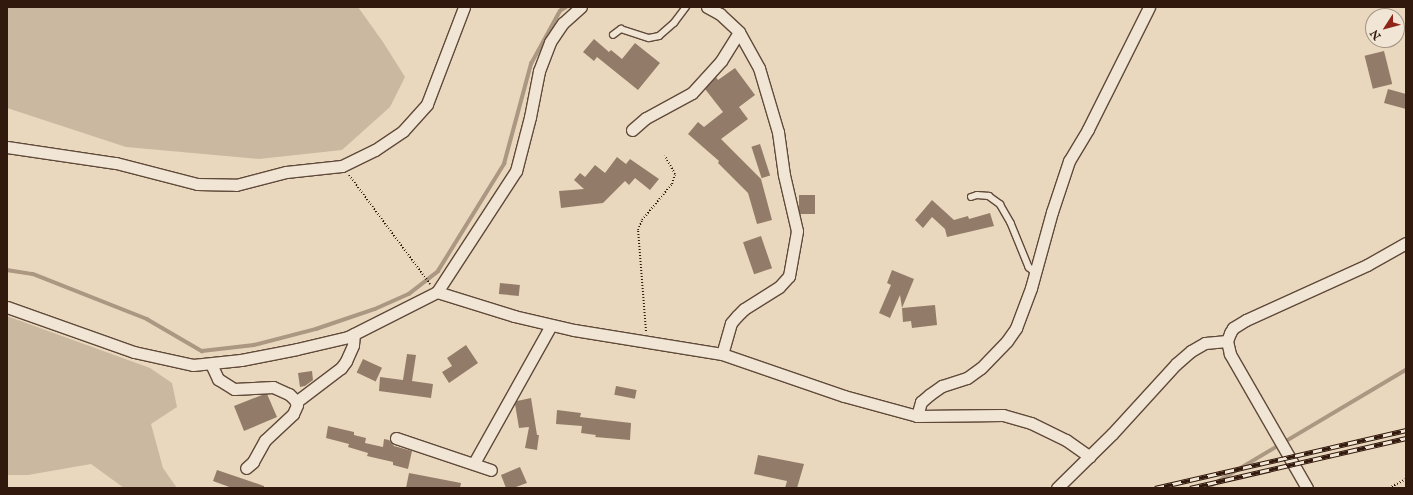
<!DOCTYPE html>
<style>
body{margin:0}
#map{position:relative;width:1413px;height:495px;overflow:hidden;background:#ead8be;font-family:"IM FELL English",serif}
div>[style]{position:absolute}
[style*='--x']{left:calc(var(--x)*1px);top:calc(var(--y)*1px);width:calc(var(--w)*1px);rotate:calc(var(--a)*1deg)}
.green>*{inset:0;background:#cbb8a0}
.stream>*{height:3.5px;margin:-1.75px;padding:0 1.75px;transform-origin:1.75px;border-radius:1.75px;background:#ab9782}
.building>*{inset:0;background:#927c69;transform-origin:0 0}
.path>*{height:2px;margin-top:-1px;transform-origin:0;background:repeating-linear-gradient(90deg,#32190d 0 1px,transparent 0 3px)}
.roads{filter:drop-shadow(1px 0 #604939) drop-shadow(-1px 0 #604939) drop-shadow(0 1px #604939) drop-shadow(0 -1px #604939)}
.lane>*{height:5.5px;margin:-2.75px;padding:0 2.75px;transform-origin:2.75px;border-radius:2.75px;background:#f1e6d5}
.street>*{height:11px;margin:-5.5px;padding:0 5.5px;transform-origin:5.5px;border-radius:5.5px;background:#f1e6d5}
.rail>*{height:4.5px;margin-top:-2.25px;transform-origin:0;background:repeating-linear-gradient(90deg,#f1e6d5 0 9px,#32190d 0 18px);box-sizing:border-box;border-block:1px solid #32190d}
span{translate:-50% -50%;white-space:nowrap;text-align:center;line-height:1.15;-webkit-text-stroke:3.5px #f1e6d5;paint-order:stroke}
.frame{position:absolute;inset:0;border:8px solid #32190d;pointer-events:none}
.north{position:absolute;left:1365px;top:8px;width:40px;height:40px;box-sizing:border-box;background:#f1e6d5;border:1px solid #a59485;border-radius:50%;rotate:234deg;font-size:11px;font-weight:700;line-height:16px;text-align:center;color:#32190d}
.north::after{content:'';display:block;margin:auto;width:14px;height:18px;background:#8f2418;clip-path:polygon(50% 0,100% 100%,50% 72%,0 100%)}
</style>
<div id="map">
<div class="green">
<i style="clip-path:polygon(7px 7px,358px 7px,383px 42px,405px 77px,390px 107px,342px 150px,259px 159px,126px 147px,7px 108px)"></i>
<i style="clip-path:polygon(7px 316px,150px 368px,172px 383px,177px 407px,151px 424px,163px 468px,177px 488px,124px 488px,91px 464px,28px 475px,7px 475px)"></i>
</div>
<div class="stream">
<i style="--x:7;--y:270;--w:26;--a:9"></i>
<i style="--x:33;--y:274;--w:123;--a:21.5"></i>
<i style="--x:147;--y:319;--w:64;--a:30.2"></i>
<i style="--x:202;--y:351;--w:52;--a:-6.6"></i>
<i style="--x:254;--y:345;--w:64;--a:-14.5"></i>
<i style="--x:316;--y:329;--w:62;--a:-18.7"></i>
<i style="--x:375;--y:309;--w:37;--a:-24"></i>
<i style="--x:409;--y:294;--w:37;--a:-38"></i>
<i style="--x:438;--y:271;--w:126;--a:-58.3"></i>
<i style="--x:504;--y:164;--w:104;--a:-74.9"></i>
<i style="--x:531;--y:64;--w:60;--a:-61.3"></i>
<i style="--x:560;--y:11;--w:7;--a:-34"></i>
<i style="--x:1207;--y:488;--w:231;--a:-30.7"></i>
</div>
<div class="building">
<i style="clip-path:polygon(594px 39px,609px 52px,611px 50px,622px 59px,635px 43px,660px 63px,638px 90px,597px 57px,594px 61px,583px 52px)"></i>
<i style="left:1384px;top:51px;width:34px;height:20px;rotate:76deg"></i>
<i style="clip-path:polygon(735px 68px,755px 95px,739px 107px,748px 119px,721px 139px,761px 179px,772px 220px,757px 224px,748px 193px,718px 163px,719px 161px,688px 134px,698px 122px,704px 127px,723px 112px,705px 89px,716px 77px,718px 80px)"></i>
<i style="clip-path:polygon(1388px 89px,1406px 94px,1406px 109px,1384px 103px)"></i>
<i style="left:760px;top:144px;width:33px;height:9px;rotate:72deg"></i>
<i style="clip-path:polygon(617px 157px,626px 164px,630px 159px,659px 179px,650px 190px,635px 178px,629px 185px,625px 181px,603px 203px,561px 208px,559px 191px,584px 189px,574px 180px,580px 173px,585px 177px,595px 165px,605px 173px)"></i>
<i style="left:799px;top:195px;width:16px;height:19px"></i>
<i style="clip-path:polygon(932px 200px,954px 220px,968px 216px,969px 219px,990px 213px,994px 226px,947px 237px,945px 229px,932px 217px,923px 228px,915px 220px)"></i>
<i style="left:761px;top:236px;width:34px;height:19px;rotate:71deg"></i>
<i style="clip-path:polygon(892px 270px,914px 279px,902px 308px,900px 295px,890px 318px,879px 313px,891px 285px,887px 283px)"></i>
<i style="left:500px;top:283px;width:20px;height:11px;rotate:6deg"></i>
<i style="clip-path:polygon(935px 305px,937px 325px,912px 328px,911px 321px,903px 322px,902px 308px)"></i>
<i style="clip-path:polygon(466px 345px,478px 363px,449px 383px,442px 372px,452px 366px,447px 358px)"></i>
<i style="clip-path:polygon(407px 354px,416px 355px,412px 381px,433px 384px,431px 398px,379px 391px,380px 377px,403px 380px)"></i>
<i style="left:363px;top:359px;width:21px;height:15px;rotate:25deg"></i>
<i style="clip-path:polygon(312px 371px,313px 380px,305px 386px,300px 387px,298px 373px)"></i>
<i style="left:616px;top:386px;width:21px;height:9px;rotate:11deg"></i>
<i style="clip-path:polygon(267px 394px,277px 417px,244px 431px,234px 406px,262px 395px)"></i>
<i style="clip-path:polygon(531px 398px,537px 435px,539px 435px,537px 450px,525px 448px,529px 427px,519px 428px,515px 404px,517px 401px)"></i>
<i style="clip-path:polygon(557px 410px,581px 413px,580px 417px,631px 423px,630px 440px,595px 437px,596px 435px,581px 433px,582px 426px,556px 424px)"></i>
<i style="clip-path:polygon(328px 426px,354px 432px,354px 435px,366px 438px,365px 443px,383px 447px,384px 439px,389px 440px,394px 446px,412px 451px,408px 469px,393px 465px,393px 462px,367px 456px,368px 453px,348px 447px,349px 444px,326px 438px)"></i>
<i style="clip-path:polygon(758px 455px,804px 464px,797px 488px,785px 488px,787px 481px,754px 474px)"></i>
<i style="clip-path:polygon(520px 467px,527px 483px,513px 488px,506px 488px,501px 475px)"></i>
<i style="clip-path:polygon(217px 470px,264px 486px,264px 488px,232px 488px,213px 481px)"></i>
<i style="clip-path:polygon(409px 473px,461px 483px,460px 488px,406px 488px)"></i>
</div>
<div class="path">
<i style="--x:349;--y:175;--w:136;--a:53.4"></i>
<i style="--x:646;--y:331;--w:101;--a:-94.5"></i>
<i style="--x:638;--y:230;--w:11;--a:-68"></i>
<i style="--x:642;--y:220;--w:47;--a:-50.2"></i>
<i style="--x:672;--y:184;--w:10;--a:-73"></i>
<i style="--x:675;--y:174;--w:21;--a:-119"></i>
<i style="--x:1389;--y:488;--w:19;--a:-28"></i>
</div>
<div class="roads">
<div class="lane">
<i style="--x:613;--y:35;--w:10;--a:-37"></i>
<i style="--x:621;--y:29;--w:29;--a:18"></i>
<i style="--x:649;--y:38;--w:10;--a:-11"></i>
<i style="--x:659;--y:36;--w:20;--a:-41"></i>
<i style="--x:674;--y:23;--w:20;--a:-53"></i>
<i style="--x:971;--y:197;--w:6;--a:-18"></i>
<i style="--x:977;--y:195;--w:12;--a:5"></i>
<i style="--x:989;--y:196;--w:14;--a:36"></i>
<i style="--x:1000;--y:204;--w:22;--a:60"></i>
<i style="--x:1011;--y:223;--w:48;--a:67.8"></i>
<i style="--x:1029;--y:267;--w:8;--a:45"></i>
</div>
<div class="street">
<i style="--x:707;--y:7;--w:15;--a:28"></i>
<i style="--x:720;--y:14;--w:26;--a:43"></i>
<i style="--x:739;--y:32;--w:41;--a:60.9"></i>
<i style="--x:759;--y:68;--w:67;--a:73.5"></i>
<i style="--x:778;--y:132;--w:43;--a:82.1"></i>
<i style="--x:784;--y:175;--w:57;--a:76.9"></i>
<i style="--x:797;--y:231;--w:46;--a:100.1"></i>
<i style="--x:789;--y:276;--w:15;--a:132"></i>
<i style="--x:779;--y:287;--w:41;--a:147.8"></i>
<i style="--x:744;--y:309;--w:10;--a:135"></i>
<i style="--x:737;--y:316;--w:9;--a:131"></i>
<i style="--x:731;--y:323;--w:32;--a:106"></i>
<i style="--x:632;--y:130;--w:18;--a:-41"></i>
<i style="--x:646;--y:118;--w:52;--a:-28.5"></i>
<i style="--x:692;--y:93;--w:43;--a:-47.8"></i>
<i style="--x:721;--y:61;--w:34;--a:-58"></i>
<i style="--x:7;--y:147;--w:110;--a:8.4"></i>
<i style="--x:116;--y:163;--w:84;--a:14.5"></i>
<i style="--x:197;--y:184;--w:39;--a:1"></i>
<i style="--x:236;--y:185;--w:52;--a:-14.6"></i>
<i style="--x:286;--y:172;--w:56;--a:-6.1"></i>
<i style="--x:342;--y:166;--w:37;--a:-26"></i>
<i style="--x:375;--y:150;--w:34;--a:-34"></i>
<i style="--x:403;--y:131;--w:36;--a:-48"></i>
<i style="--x:427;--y:104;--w:104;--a:-69.1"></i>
<i style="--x:437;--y:292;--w:81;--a:17.3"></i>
<i style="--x:514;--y:316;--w:62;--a:13.1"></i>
<i style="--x:574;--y:330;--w:150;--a:9.2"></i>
<i style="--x:722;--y:354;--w:129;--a:19"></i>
<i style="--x:844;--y:396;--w:76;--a:15.3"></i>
<i style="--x:917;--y:416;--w:86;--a:-0.7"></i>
<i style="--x:1003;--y:415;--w:29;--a:16"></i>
<i style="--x:1031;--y:423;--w:39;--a:26"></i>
<i style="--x:1066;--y:440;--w:29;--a:35"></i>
<i style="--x:7;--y:307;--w:135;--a:19.5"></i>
<i style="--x:134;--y:352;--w:60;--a:12.4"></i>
<i style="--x:193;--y:365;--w:48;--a:-5.9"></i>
<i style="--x:241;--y:360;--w:57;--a:-11.1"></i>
<i style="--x:297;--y:349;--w:52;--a:-13.2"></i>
<i style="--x:348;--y:337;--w:100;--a:-26.8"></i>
<i style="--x:437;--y:292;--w:145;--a:-56.9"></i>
<i style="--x:516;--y:171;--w:56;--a:-75.5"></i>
<i style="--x:530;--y:117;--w:47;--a:-78.9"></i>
<i style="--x:539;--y:71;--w:31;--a:-69"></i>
<i style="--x:550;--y:42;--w:23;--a:-56"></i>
<i style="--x:563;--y:23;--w:24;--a:-42"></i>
<i style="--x:211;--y:364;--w:17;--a:65"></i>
<i style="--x:218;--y:379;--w:19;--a:32"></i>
<i style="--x:234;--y:389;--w:39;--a:-3"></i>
<i style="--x:273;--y:387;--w:17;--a:24"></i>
<i style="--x:289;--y:394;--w:8;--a:45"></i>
<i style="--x:295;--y:400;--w:5;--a:68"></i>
<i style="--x:297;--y:405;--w:10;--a:114"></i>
<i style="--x:293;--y:414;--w:38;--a:137"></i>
<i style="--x:265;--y:440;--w:25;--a:119"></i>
<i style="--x:253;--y:462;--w:9;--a:139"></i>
<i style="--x:296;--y:402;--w:56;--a:-37.1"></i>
<i style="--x:341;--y:368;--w:9;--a:-54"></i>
<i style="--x:346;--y:361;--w:17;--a:-66"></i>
<i style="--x:353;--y:345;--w:11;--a:-85"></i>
<i style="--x:917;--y:416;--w:15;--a:-74"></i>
<i style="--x:921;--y:402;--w:11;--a:-41"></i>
<i style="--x:929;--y:395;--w:16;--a:-35"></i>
<i style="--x:942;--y:386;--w:26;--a:-18"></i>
<i style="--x:967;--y:378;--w:17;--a:-36"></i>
<i style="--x:981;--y:368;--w:37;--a:-46"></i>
<i style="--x:1007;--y:341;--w:16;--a:-55"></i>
<i style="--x:1016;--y:328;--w:43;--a:-69.4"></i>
<i style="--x:1031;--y:288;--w:79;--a:-74.6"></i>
<i style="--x:1052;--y:212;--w:54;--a:-71.6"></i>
<i style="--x:1069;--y:161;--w:37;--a:-59"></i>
<i style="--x:1088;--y:129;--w:136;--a:-63.4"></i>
<i style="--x:396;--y:438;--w:100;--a:18.6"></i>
<i style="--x:474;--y:463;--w:158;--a:-60.8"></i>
<i style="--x:1057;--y:488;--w:77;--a:-44.5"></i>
<i style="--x:1112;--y:434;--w:95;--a:-47.6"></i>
<i style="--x:1176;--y:364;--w:20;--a:-41"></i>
<i style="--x:1191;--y:351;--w:16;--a:-30"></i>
<i style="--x:1205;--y:343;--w:22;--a:-5"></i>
<i style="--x:1307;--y:488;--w:155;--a:-119.9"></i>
<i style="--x:1230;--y:354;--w:13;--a:-103"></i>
<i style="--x:1227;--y:341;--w:9;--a:-69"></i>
<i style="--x:1230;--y:333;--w:6;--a:-59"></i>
<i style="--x:1233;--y:328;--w:15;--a:-32"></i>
<i style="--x:1246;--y:320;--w:133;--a:-24.4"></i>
<i style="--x:1367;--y:265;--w:45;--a:-29.4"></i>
</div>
</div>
<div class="rail">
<i style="--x:1155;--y:488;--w:258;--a:-13"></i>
<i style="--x:1190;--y:488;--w:222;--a:-13"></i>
</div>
<div class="frame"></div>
<div class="north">N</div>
</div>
